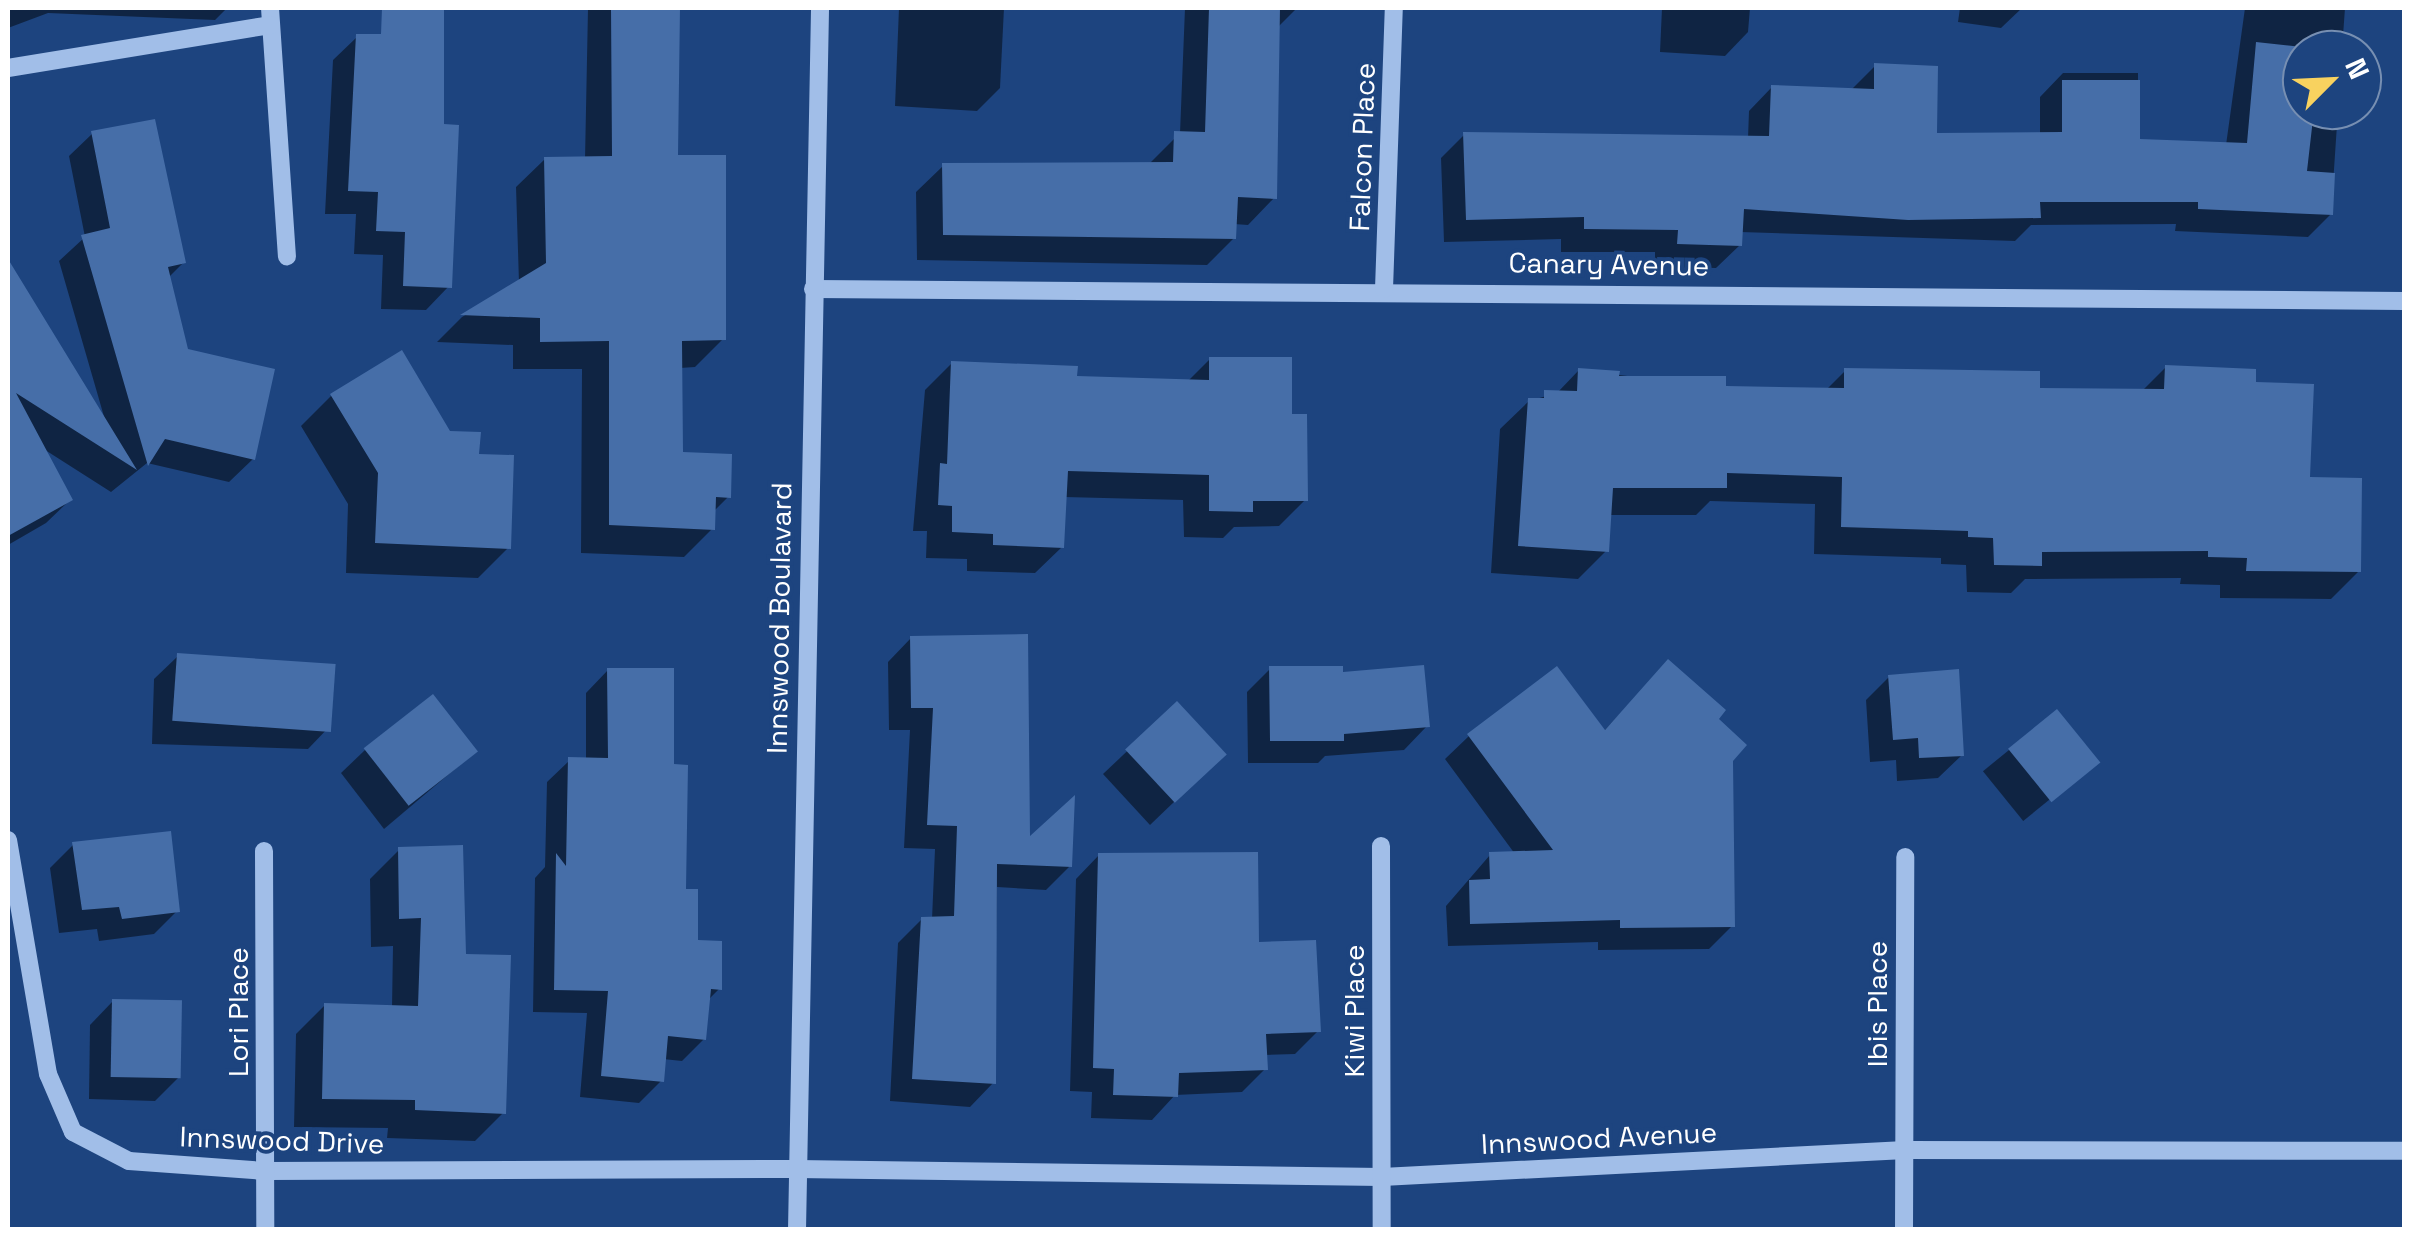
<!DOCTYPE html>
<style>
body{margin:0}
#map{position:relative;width:2412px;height:1237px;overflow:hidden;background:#1d447f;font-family:"Space Grotesk",sans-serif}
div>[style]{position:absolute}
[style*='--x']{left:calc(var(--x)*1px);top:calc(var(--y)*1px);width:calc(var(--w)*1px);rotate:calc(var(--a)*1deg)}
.shadow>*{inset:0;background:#0007;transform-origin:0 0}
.building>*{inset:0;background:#466ea8;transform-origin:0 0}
.minor>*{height:18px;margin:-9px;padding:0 9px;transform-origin:9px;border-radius:9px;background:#a1bee8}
span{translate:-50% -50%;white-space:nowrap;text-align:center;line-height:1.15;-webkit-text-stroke:8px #1d447f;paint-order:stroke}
.street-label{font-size:28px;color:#fff}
.frame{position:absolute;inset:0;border:10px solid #fff;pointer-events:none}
.north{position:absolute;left:2282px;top:30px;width:100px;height:100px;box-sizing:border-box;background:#1d447f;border:2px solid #778fb2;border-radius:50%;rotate:66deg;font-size:28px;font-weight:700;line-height:40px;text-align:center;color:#fff}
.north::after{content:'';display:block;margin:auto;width:35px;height:45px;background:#f8d25f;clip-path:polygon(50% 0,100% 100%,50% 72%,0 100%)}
</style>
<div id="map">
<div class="shadow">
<i style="clip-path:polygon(8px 8px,227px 8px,215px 20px,48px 13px,8px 28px)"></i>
<i style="clip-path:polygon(588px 8px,678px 8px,675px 158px,723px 339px,695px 367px,680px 368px,680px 455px,728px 497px,713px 512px,712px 529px,684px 557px,581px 553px,582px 369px,513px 369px,513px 345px,437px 342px,462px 317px,519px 283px,516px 187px,545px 159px,585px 159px)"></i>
<i style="clip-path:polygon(899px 8px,1004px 8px,1000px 88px,977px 111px,895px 106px)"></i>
<i style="clip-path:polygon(1185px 8px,1297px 8px,1278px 27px,1274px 198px,1248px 225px,1234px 224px,1234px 238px,1207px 265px,917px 260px,916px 192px,943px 166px,1148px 165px,1180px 133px)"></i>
<i style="clip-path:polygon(1662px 8px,1750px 8px,1748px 32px,1725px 56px,1660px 52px)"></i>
<i style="clip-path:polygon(1960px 8px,2022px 8px,2001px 28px,1958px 22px)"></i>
<i style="clip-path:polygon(2245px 8px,2345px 8px,2342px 50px,2302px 50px,2302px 110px,2338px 110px,2331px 214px,2308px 237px,2175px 231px,2176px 224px,2031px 225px,2015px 241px,1740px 232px,1740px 245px,1716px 268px,1655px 267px,1655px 252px,1561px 252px,1561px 239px,1444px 242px,1441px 158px,1464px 135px,1748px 138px,1749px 111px,1772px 87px,1851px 90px,1875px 66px,1935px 135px,2040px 134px,2040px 97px,2063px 73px,2138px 73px,2138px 141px,2226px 145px)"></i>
<i style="clip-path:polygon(357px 37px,449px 286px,426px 310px,381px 309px,383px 255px,354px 254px,356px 214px,325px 214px,333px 60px)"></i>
<i style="clip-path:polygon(93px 133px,184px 262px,168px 278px,186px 351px,253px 459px,229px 482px,147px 463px,111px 492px,42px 448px,70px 500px,46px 523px,8px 545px,8px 263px,105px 420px,59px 261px,85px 237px,69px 156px)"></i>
<i style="clip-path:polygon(1210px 359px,1290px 416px,1305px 500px,1279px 526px,1234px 527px,1223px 538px,1184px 537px,1183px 500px,1064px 497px,1062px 547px,1035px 573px,967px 571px,967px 559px,926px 558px,927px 531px,913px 531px,925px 390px,952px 363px,1075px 379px,1187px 382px)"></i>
<i style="clip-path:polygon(2166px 367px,2253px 384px,2359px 571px,2331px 599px,2220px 598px,2220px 585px,2180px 584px,2181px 578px,2025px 579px,2011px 593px,1967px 592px,1966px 565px,1941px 564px,1941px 558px,1814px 554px,1815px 504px,1710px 501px,1696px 515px,1609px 515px,1607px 550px,1578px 579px,1491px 573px,1500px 429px,1529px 401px,1557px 393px,1579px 370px,1724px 388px,1826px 390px,1845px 371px,2037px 391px,2142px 391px)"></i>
<i style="clip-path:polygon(331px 396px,448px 433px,477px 456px,508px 548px,478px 578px,346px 573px,348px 504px,301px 426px)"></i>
<i style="clip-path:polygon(911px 638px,1027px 842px,1070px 866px,1046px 890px,997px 887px,993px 1083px,970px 1107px,890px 1101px,898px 943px,922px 919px,932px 919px,935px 849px,904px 848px,910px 730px,889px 730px,888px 662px)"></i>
<i style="clip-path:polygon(178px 656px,331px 725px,308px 749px,152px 744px,154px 679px)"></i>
<i style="clip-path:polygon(1668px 662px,1715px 720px,1731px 760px,1732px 926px,1709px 949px,1598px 950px,1598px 942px,1448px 946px,1446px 906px,1490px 855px,1515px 854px,1445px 759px,1469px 736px,1603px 732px)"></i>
<i style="clip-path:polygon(1270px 669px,1341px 675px,1427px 726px,1404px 750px,1325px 756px,1318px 763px,1248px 763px,1247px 692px)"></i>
<i style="clip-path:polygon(608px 670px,672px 766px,683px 891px,696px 943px,720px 988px,707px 1001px,704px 1039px,682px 1061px,663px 1059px,662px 1080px,639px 1103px,580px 1097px,587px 1013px,533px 1012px,535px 878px,545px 867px,547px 782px,570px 760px,586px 760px,586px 693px)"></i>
<i style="clip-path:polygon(1889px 677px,1962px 755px,1938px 778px,1897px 781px,1896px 760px,1870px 762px,1866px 700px)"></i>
<i style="clip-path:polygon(1177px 704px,1200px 777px,1150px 825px,1103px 774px)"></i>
<i style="left:2056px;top:712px;width:64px;height:94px;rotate:51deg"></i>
<i style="clip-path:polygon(365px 750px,475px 752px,384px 829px,341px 773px)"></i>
<i style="clip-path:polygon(74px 844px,177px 911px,154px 934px,99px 941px,97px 929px,59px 933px,50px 868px)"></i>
<i style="clip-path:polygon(399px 850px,463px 956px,503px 1113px,475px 1141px,387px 1138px,388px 1128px,294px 1127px,296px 1034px,325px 1005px,392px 1007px,393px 946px,371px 947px,370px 879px)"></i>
<i style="clip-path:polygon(1099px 855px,1257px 945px,1318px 1031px,1295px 1054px,1264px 1055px,1265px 1069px,1242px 1092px,1175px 1095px,1152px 1120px,1091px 1118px,1092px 1092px,1070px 1091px,1076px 879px)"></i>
<i style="clip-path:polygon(113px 1001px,178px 1078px,155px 1101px,89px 1099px,90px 1025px)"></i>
</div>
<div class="building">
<i style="clip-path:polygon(382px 8px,444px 8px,444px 124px,459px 125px,452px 288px,403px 286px,405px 232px,376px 231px,378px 192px,348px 191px,356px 34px,381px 34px)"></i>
<i style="clip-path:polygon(611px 8px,680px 8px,678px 155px,726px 155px,726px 340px,682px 341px,683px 452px,732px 454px,731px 498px,716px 497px,715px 530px,609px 525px,609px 341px,540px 342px,540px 318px,460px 315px,546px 263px,544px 157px,612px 156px)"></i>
<i style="clip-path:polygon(1209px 8px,1280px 8px,1277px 199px,1238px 197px,1236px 239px,943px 235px,942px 163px,1173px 162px,1174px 131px,1205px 132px)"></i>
<i style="clip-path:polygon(2256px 42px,2321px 49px,2302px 50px,2302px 110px,2314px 110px,2307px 171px,2335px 173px,2333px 215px,2198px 209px,2198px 202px,2040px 202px,2041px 218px,1908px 220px,1744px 209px,1742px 246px,1677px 244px,1678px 230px,1584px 229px,1584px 217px,1466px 220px,1463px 132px,1769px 136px,1771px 85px,1874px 89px,1874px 63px,1938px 66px,1937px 133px,2062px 132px,2062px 80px,2140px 80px,2140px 139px,2247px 143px)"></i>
<i style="clip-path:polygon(155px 119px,186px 263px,168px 267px,188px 349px,275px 369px,255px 460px,165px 439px,148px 466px,81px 235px,110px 228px,91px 131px)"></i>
<i style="clip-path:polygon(8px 259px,137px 470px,16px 393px,73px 500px,8px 536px)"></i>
<i style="clip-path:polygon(402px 350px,450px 431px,481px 432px,479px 454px,514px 455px,511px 549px,375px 543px,378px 473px,330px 394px)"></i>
<i style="clip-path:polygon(1209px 357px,1292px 357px,1292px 414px,1307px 414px,1308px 501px,1253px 501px,1253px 512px,1209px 511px,1209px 475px,1068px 471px,1064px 548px,993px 545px,993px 534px,952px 532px,952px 506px,938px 505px,940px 463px,947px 464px,951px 361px,1078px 366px,1077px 376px,1209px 380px)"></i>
<i style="clip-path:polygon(2165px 365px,2256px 369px,2256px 382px,2314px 384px,2310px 477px,2362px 478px,2361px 572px,2246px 571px,2247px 558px,2208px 557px,2208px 551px,2042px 552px,2042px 566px,1994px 565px,1993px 538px,1968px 537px,1968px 531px,1841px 527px,1842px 477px,1727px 473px,1727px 488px,1613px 488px,1609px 552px,1518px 546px,1528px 398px,1544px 398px,1544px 390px,1577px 391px,1578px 368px,1620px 371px,1619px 376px,1726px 376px,1726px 386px,1844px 388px,1844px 368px,2040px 371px,2040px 388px,2164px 389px)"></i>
<i style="clip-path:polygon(1028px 634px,1030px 836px,1075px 795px,1072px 867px,997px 864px,996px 1084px,912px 1079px,921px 917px,954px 916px,957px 826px,927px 825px,933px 708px,911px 708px,910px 636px)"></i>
<i style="left:177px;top:653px;width:159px;height:68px;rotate:4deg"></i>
<i style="clip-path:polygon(1668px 659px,1726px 710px,1719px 719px,1747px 745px,1733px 761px,1735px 927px,1620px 928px,1620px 920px,1470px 924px,1469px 880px,1490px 879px,1489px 852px,1553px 850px,1467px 734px,1557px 666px,1605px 730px)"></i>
<i style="clip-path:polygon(1424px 665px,1430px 727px,1344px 734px,1344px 741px,1270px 741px,1269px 666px,1343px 666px,1343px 672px)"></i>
<i style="clip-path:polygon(607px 668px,674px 668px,674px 764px,688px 765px,686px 889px,698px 889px,698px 940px,722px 941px,722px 990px,711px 989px,706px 1040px,668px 1036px,664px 1082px,601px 1076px,608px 991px,554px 990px,556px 853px,566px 866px,568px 757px,608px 758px)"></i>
<i style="clip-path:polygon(1959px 669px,1964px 756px,1919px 758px,1918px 738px,1893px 740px,1888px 675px)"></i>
<i style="left:433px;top:694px;width:73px;height:88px;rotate:52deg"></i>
<i style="left:1177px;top:701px;width:73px;height:71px;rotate:47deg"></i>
<i style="left:2057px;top:709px;width:69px;height:63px;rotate:51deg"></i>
<i style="clip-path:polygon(171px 831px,180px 912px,122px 919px,119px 907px,82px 910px,72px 842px)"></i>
<i style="clip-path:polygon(463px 845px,466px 954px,511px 955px,506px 1114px,415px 1110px,415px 1100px,322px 1099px,324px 1003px,418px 1006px,421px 918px,399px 919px,398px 847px)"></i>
<i style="clip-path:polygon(1258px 852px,1259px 942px,1316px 940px,1321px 1032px,1266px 1034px,1268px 1070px,1179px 1073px,1178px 1097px,1113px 1095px,1114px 1069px,1093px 1068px,1098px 853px)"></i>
<i style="left:112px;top:999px;width:70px;height:78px;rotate:1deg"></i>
</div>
<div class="minor">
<i style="--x:270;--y:8;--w:249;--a:86.1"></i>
<i style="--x:8;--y:68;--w:266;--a:-9.3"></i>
<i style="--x:813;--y:289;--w:1591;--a:0.43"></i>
<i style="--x:1384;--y:289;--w:281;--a:-88"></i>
<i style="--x:8;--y:840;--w:237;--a:80.3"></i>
<i style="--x:48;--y:1074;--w:63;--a:66.7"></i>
<i style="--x:73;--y:1132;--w:63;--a:27.4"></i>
<i style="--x:129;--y:1161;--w:137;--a:4.2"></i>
<i style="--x:266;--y:1171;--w:530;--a:-0.22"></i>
<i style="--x:796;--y:1169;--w:586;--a:0.78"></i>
<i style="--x:1382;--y:1177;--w:524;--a:-2.96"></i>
<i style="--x:1905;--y:1150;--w:499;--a:0.1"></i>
<i style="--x:1381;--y:846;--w:384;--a:89.9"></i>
<i style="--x:264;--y:851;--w:379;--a:89.8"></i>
<i style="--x:797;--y:1230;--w:1222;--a:-88.92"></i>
<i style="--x:1904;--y:1230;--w:373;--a:-89.8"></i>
</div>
<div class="street-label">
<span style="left:1362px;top:147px;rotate:-88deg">Falcon Place</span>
<span style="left:1609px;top:264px;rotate:1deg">Canary Avenue</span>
<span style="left:779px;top:618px;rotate:-89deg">Innswood Boulavard</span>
<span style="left:1877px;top:1004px;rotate:-90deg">Ibis Place</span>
<span style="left:1354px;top:1011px;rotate:-90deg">Kiwi Place</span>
<span style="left:238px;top:1012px;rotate:-90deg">Lori Place</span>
<span style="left:1599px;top:1138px;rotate:-3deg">Innswood Avenue</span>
<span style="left:282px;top:1140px;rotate:2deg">Innswood Drive</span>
</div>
<div class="frame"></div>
<div class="north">N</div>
</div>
